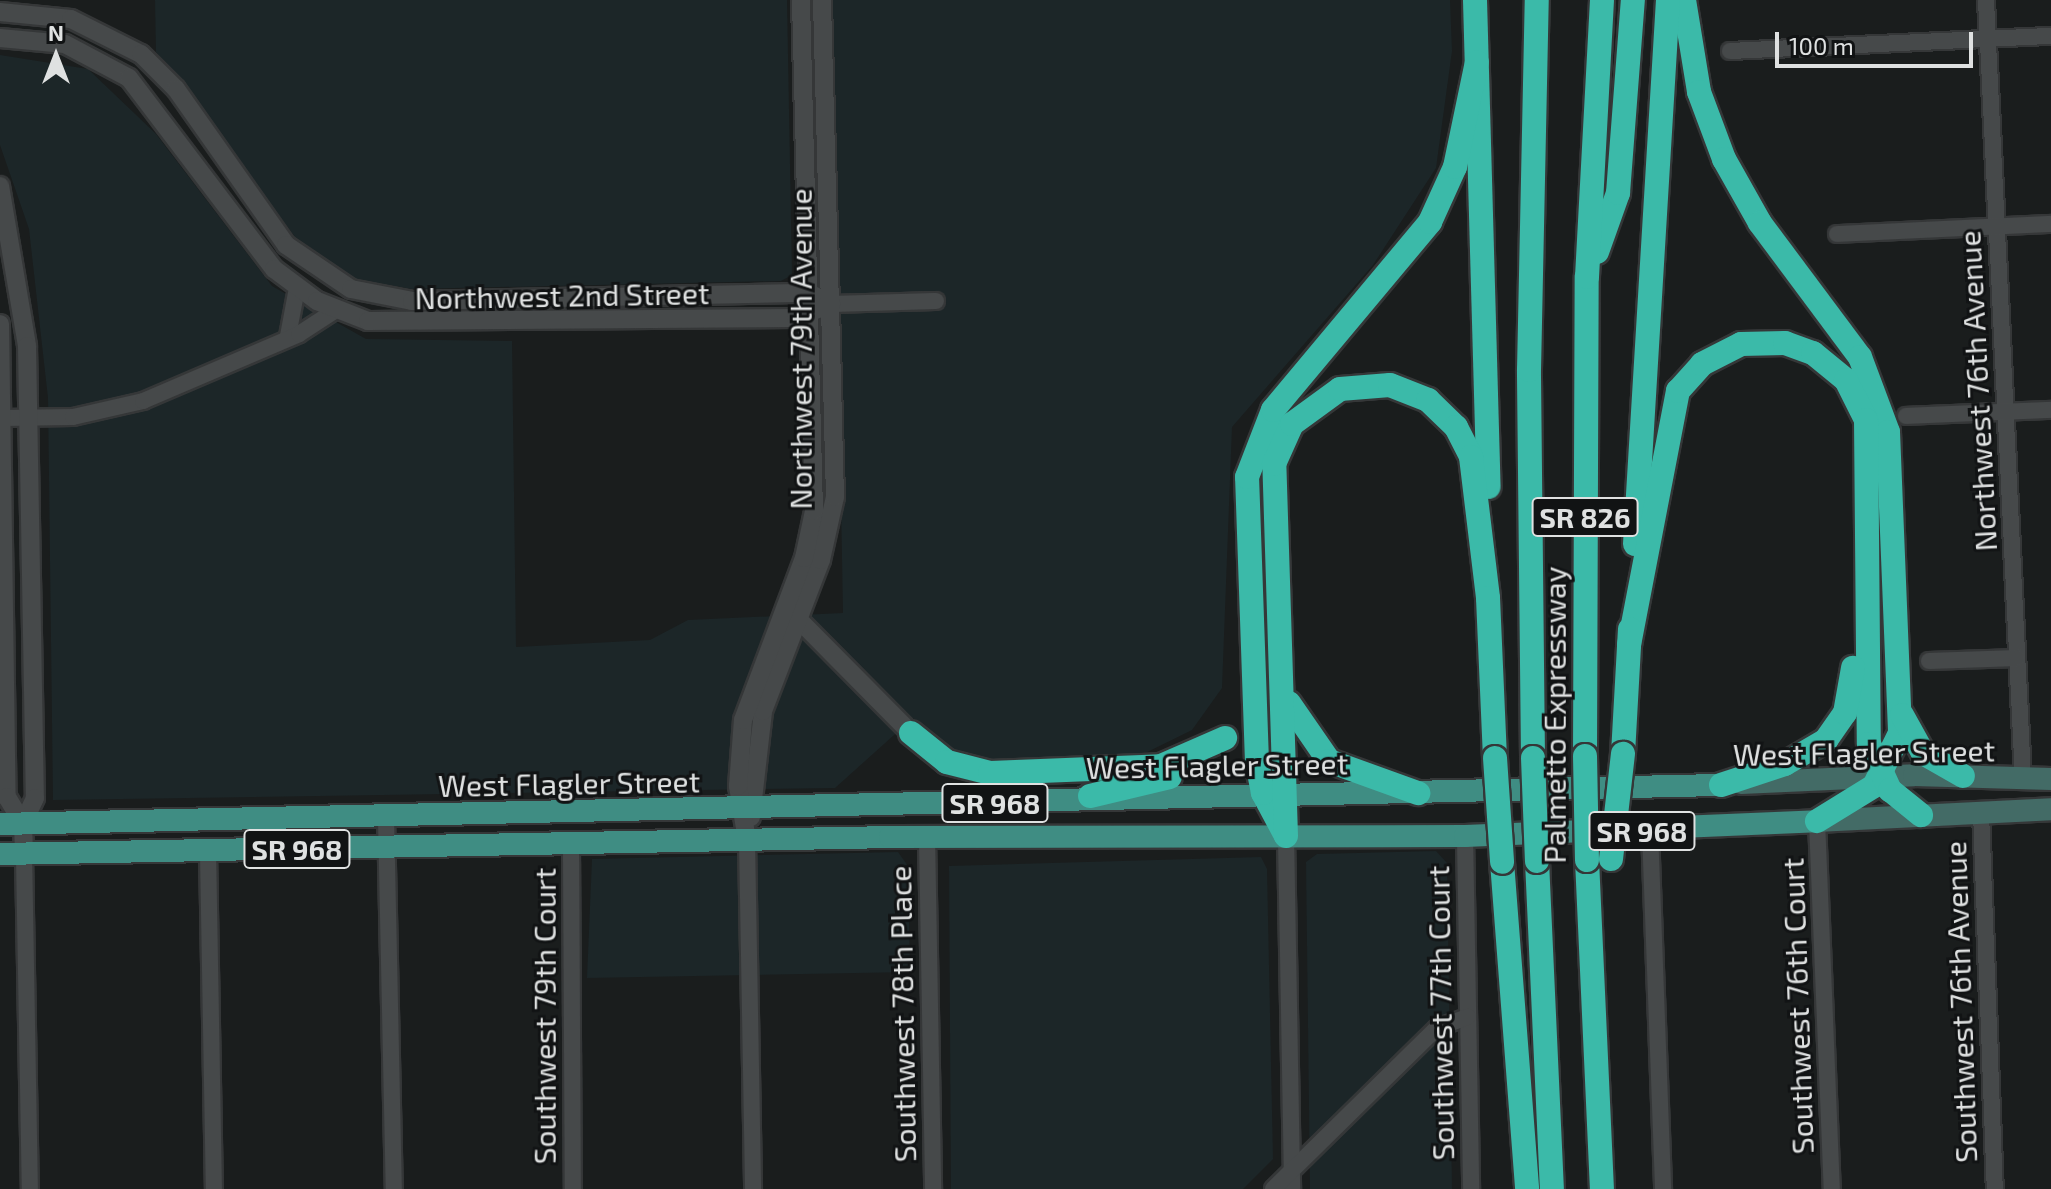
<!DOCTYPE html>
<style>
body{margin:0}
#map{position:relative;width:2051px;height:1189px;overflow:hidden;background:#1a1d1d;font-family:"Exo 2",sans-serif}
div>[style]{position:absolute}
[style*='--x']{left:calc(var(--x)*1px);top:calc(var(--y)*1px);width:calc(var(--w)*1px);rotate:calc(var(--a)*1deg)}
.built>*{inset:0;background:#1c2628}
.roads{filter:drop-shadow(2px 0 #353738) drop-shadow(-2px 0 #353738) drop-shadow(0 2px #353738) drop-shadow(0 -2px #353738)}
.minor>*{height:16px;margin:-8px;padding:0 8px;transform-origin:8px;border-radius:8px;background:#46494a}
.tertiary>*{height:18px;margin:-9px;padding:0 9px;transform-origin:9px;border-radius:9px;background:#46494a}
.secondary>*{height:22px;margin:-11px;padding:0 11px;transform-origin:11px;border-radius:11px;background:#436b66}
.primary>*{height:22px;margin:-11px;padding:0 11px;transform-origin:11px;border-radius:11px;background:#3f8d83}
.motorway>*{height:24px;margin:-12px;padding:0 12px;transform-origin:12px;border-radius:12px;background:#3bbaa9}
.bridges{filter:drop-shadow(2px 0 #353738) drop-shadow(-2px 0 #353738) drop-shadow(0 2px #353738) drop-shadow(0 -2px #353738)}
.motorway-bridge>*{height:24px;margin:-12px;padding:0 12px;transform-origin:12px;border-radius:12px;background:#3bbaa9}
span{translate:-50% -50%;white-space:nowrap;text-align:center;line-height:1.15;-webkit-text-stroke:6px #111314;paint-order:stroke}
.shield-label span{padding:2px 6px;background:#111314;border:2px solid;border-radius:6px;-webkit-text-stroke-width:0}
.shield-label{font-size:28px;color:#dfe1e1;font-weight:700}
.street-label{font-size:30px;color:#dfe1e1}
.north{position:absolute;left:16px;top:16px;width:80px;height:80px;-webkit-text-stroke:6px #111314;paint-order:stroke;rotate:0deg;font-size:22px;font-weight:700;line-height:32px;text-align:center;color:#dfe1e1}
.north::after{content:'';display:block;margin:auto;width:28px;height:36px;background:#dfe1e1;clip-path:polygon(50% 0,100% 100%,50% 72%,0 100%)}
.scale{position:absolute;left:1775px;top:32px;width:198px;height:36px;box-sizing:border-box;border:4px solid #dfe1e1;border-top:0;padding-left:10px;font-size:24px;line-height:28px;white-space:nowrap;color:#dfe1e1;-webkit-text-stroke:6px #111314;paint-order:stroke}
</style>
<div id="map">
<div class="built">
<i style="clip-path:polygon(155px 0,787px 0,792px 275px,781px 281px,411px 289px,355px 279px,295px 237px,156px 52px)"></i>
<i style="clip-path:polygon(832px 0,1450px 0,1452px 51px,1436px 168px,1373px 265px,1232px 427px,1222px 688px,1192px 730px,1125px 763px,976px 768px,913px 718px,835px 788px,53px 800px,48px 398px,29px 229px,0 145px,0 55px,88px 69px,156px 134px,272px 286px,366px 339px,512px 341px,516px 647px,650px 640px,688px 620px,843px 613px)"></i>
<i style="clip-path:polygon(1436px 851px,1447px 863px,1452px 1189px,1310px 1189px,1306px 862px,1317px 854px)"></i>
<i style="clip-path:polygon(898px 852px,908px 866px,910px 972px,587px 978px,592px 859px)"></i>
<i style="clip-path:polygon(1261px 857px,1267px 869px,1273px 1159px,1243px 1189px,951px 1189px,949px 866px)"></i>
</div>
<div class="roads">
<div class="minor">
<i style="--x:1986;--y:0;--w:780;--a:87.28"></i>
<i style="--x:1730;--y:51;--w:321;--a:-2.7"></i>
<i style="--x:1837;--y:234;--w:214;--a:-2.7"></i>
<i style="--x:831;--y:304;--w:105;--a:-1.6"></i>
<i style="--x:288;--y:336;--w:49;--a:-79.4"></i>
<i style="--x:1906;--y:416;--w:145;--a:-2.4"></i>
<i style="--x:3;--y:418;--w:70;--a:-0.8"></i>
<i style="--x:73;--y:417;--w:72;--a:-12.9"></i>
<i style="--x:143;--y:401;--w:170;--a:-23.2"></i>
<i style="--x:299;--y:334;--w:44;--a:-33"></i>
<i style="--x:1929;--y:661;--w:88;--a:-2"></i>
<i style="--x:1981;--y:812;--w:377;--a:87.9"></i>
<i style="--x:386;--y:817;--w:372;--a:88.8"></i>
<i style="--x:1817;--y:821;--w:368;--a:87.7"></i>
<i style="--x:1650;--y:831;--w:358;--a:87.9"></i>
<i style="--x:1286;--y:836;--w:353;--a:89"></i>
<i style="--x:1465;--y:836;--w:353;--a:89"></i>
<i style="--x:927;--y:837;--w:352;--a:89"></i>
<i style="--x:747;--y:840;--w:349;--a:89"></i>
<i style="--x:571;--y:843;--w:346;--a:89.7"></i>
<i style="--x:208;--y:851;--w:338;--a:89"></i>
<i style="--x:24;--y:854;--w:335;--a:89"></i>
<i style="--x:1273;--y:1189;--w:230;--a:-44.5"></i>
<i style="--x:1437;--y:1028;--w:33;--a:-20"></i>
</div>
<div class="tertiary">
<i style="--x:0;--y:12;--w:71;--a:5.6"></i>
<i style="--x:71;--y:19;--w:78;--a:26.6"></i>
<i style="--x:141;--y:54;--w:49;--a:45"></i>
<i style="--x:176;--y:89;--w:191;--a:54.8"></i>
<i style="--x:286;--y:245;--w:78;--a:34.1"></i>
<i style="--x:351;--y:289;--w:62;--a:11.1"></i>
<i style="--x:412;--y:301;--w:397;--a:-1.2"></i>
<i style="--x:809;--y:293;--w:25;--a:27"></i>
<i style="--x:0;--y:38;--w:65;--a:5.3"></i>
<i style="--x:65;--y:44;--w:72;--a:28"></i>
<i style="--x:129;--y:78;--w:240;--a:52.8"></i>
<i style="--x:274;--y:269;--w:54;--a:36.7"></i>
<i style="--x:317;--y:301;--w:55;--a:21.4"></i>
<i style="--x:368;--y:321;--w:428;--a:-0.4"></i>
<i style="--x:796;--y:318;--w:38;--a:-22"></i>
<i style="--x:0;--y:186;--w:162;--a:80.4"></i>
<i style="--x:27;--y:346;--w:452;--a:89"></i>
<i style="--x:35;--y:798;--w:29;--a:115"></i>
<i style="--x:23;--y:824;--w:30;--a:88"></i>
<i style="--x:0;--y:324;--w:473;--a:89.2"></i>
<i style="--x:7;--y:797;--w:31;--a:59"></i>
<i style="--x:798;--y:619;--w:161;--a:45.3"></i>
<i style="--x:751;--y:817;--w:107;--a:-83.5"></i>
<i style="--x:763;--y:711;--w:162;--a:-69"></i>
<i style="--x:821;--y:560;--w:65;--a:-77.5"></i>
<i style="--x:835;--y:497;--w:497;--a:-91.5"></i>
<i style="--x:747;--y:840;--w:55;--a:-99.5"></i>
<i style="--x:738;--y:786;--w:66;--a:-85.7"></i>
<i style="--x:743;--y:720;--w:173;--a:-69.4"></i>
<i style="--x:804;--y:558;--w:48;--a:-78"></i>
<i style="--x:814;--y:511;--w:511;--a:-91.46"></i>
</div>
<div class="secondary">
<i style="--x:1741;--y:783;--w:173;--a:-2.6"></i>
<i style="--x:1914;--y:775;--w:137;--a:1.7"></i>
<i style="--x:1817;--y:821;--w:234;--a:-2.9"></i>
</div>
<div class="primary">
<i style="--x:0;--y:824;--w:1721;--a:-1.3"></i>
<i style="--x:0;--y:854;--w:890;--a:-1.09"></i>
<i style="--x:890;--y:837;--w:575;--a:-0.1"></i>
<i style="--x:1465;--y:836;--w:352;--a:-2.4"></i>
</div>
<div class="motorway">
<i style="--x:1475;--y:0;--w:487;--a:88.4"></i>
<i style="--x:1684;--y:0;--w:93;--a:80.7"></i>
<i style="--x:1699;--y:92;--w:72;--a:69.5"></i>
<i style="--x:1724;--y:159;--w:73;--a:60.6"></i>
<i style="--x:1760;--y:223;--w:167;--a:53.3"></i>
<i style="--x:1860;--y:357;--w:80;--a:69.5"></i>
<i style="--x:1888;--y:432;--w:301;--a:87.7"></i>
<i style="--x:1900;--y:733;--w:59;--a:116.1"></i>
<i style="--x:1874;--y:786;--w:67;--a:148.4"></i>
<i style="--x:1597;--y:252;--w:63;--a:-70.4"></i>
<i style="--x:1618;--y:193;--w:194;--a:-85.6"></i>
<i style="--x:1635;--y:544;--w:545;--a:-86.53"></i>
<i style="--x:1629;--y:645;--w:259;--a:-79.1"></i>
<i style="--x:1678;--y:391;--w:36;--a:-48"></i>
<i style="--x:1702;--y:364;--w:44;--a:-27.1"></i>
<i style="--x:1741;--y:344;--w:44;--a:-1.3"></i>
<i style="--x:1785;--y:343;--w:30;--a:20"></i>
<i style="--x:1813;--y:353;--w:43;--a:39.3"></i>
<i style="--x:1846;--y:380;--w:45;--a:63.4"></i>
<i style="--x:1866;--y:420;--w:324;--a:89.5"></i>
<i style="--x:1869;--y:744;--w:51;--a:65.5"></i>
<i style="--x:1890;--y:790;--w:40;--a:39"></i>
<i style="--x:1289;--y:703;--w:70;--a:55.4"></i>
<i style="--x:1329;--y:761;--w:95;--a:19.8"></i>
<i style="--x:1902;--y:715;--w:43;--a:61.1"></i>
<i style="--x:1923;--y:753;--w:46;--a:29.9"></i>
<i style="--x:911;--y:733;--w:46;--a:38.9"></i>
<i style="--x:947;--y:762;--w:44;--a:14.3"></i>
<i style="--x:990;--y:773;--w:171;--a:-2.3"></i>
<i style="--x:1161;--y:766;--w:70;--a:-23.6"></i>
<i style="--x:1623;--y:754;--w:125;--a:-86.8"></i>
<i style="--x:1585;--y:756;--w:479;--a:-89.8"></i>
<i style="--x:1587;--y:277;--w:277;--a:-86.9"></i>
<i style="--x:1533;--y:758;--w:388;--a:-90.6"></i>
<i style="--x:1529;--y:370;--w:370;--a:-88.8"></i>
<i style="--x:1721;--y:785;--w:67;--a:-18.2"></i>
<i style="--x:1785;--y:764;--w:48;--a:-30.3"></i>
<i style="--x:1826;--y:740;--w:33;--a:-55"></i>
<i style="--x:1845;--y:713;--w:46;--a:-79.9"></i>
<i style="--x:1090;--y:796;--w:82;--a:-13.4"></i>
<i style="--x:1285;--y:834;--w:47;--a:-118.2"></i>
<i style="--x:1263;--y:793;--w:32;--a:-101"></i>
<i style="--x:1257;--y:762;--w:285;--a:-92"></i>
<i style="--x:1247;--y:477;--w:72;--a:-68.8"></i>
<i style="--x:1273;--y:410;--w:245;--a:-50.1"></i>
<i style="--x:1430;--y:222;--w:60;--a:-65.6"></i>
<i style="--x:1455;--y:167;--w:107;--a:-78.2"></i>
<i style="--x:1286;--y:836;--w:372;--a:-91.8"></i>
<i style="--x:1274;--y:464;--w:44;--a:-65.8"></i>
<i style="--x:1292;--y:424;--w:59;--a:-36.1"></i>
<i style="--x:1340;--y:389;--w:50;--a:-4.6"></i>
<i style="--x:1390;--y:385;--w:41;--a:21.5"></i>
<i style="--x:1428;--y:400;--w:39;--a:44"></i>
<i style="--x:1456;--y:427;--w:34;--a:63"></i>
<i style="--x:1471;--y:457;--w:142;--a:83.1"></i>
<i style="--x:1488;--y:598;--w:160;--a:87.5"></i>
<i style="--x:1587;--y:860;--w:329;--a:87.4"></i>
<i style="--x:1537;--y:861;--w:328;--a:87.4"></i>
<i style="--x:1502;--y:862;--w:328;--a:85.6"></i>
</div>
</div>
<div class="bridges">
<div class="motorway-bridge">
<i style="--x:1585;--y:756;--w:104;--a:88.9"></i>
<i style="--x:1495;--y:758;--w:104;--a:86.1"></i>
<i style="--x:1533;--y:758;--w:103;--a:87.8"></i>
<i style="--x:1611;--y:859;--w:106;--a:-83.5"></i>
</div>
</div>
<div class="shield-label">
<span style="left:1585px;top:517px">SR 826</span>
<span style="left:995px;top:803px">SR 968</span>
<span style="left:1642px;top:831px">SR 968</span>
<span style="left:297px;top:849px">SR 968</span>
</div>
<div class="street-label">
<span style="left:562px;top:295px;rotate:-1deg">Northwest 2nd Street</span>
<span style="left:800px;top:349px;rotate:-90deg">Northwest 79th Avenue</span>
<span style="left:1977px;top:391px;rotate:-93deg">Northwest 76th Avenue</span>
<span style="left:1554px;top:715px;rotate:-90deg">Palmetto Expressway</span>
<span style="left:1864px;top:752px;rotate:-1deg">West Flagler Street</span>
<span style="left:1217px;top:765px;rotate:-1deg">West Flagler Street</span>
<span style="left:569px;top:783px;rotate:-1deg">West Flagler Street</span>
<span style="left:1960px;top:1002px;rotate:-92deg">Southwest 76th Avenue</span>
<span style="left:1797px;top:1006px;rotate:-92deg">Southwest 76th Court</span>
<span style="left:1440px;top:1013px;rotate:-91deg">Southwest 77th Court</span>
<span style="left:902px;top:1014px;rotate:-91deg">Southwest 78th Place</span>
<span style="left:544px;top:1016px;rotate:-90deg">Southwest 79th Court</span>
</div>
<div class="north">N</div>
<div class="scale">100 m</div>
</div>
